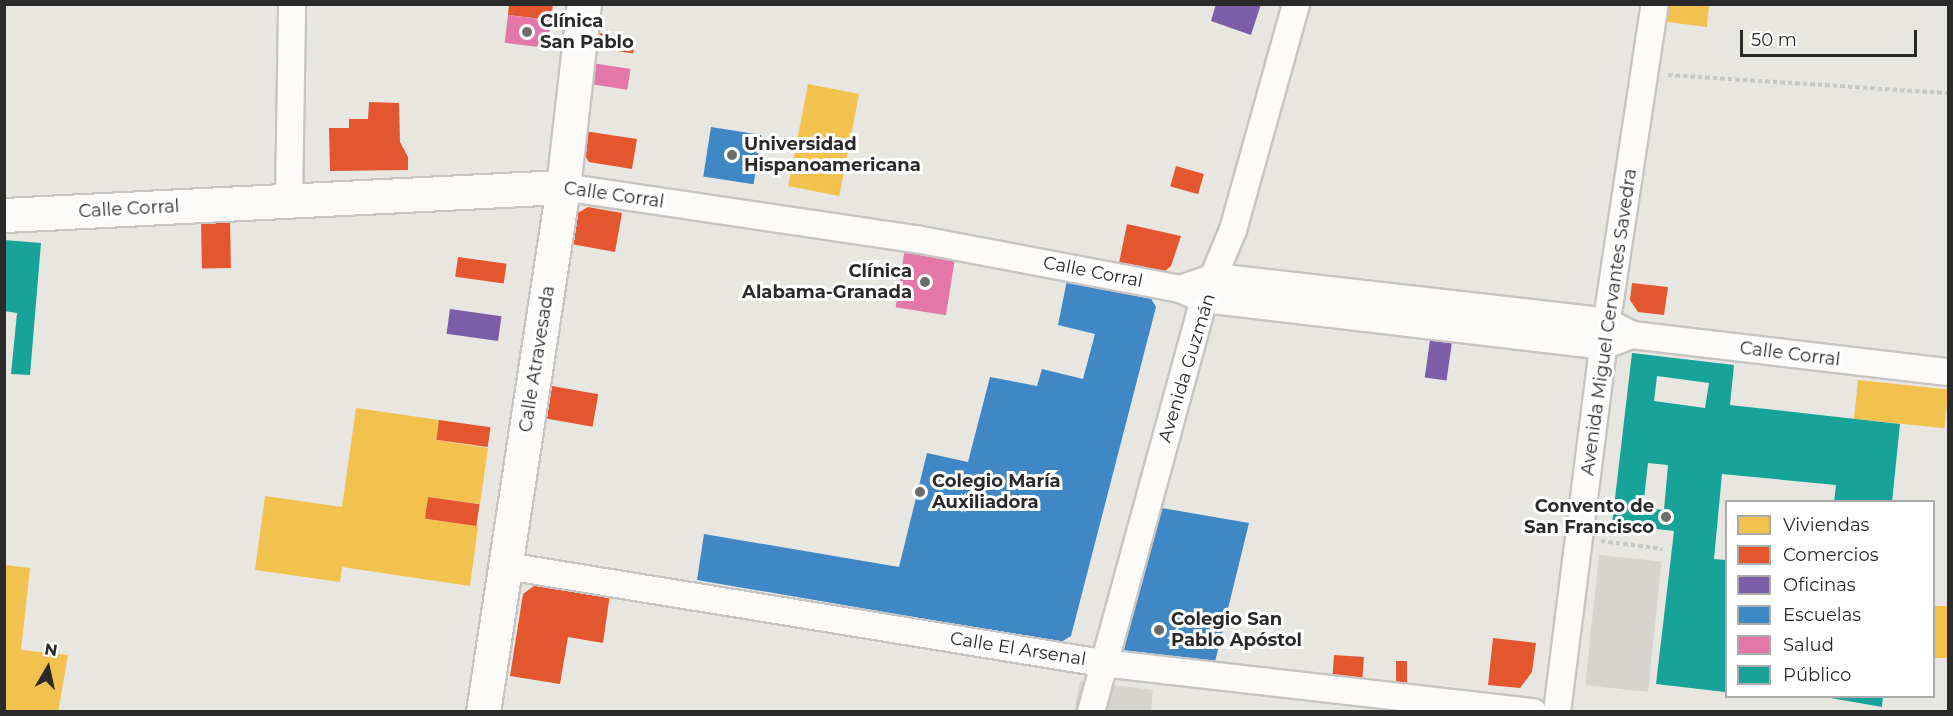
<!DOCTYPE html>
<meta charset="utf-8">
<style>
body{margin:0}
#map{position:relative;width:1953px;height:716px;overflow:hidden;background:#e8e6e0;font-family:Montserrat,sans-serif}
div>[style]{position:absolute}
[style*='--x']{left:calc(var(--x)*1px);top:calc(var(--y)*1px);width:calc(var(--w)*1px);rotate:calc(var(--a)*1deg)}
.plaza>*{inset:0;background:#d6d4ce;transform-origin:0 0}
.homes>*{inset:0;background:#f2c14e;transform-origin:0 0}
.shops>*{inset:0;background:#e4572e;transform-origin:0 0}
.offices>*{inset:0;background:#7b5ea7;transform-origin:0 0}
.schools>*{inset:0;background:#3f88c5;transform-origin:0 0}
.health>*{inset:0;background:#e377a8;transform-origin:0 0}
.public>*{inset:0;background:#17a398}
.path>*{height:4px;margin-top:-2px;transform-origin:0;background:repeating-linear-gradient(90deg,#c8c8c7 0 4.5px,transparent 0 7.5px)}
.roads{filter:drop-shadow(2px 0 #c6c5c4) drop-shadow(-2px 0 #c6c5c4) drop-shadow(0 2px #c6c5c4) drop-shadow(0 -2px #c6c5c4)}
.street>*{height:26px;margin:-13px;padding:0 13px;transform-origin:13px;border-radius:13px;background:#fcfbfa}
.secondary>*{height:33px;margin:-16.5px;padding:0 16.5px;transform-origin:16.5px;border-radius:16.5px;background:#fcfbfa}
.dots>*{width:16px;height:16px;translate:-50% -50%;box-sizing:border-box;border:3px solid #fff;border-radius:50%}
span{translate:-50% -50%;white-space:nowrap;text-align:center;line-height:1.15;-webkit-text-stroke:6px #fff;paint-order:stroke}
.poi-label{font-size:18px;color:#2a2a2a;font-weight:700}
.left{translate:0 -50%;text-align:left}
.right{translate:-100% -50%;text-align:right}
.street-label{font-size:18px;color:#2a2a2a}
.frame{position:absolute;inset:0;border:6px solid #2a2a2a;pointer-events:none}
.legend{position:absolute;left:1725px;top:500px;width:210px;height:198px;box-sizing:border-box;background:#fff;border:2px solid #aaa;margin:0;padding:8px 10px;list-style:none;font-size:18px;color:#2a2a2a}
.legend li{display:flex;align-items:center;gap:12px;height:30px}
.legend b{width:30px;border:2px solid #aaa}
.north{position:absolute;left:18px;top:638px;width:60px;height:60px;-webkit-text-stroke:4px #fff;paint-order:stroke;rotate:9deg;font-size:16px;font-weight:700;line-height:24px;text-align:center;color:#2a2a2a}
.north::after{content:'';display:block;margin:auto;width:21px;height:27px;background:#2a2a2a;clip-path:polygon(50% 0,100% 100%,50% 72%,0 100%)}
.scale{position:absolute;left:1740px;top:30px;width:177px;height:27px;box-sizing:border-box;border:3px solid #2a2a2a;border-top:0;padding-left:8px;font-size:18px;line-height:21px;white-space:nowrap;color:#2a2a2a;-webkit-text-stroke:4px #fff;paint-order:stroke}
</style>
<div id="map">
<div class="plaza">
<i style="left:1599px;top:555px;width:63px;height:131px;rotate:6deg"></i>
<i style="clip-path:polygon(1080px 681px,1153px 690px,1151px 711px,1074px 712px)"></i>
</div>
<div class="homes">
<i style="clip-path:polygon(1662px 4px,1709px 4px,1707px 27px,1660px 21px)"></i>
<i style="left:808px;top:84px;width:52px;height:104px;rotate:11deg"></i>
<i style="left:1858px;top:380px;width:91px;height:39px;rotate:6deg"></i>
<i style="clip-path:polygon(356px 408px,439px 420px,436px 440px,488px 448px,480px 504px,428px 497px,425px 519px,478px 526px,470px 586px,342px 567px,340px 582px,255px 570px,265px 496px,342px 507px)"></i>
<i style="clip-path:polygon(5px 565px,30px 568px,21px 650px,68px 655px,58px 712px,5px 712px)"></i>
<i style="left:1948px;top:606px;width:52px;height:14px;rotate:90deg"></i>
</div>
<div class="shops">
<i style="clip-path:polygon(509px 4px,553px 4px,551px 20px,508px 15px)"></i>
<i style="left:599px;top:33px;width:37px;height:15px;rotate:9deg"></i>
<i style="clip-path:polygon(369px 102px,399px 103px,400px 142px,408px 157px,408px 170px,330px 171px,329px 128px,349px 128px,349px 119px,368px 119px)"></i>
<i style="clip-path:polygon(584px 131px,637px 139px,632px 169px,589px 162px,581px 149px)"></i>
<i style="left:1176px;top:166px;width:29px;height:21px;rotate:16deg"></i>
<i style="clip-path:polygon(588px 207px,622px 213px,615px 252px,571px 244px,576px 214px)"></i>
<i style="left:230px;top:218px;width:50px;height:29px;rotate:89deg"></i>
<i style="clip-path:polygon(1127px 224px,1181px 236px,1171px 266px,1164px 272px,1119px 263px)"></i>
<i style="left:458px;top:257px;width:49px;height:20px;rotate:8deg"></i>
<i style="clip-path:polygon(1632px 283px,1668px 287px,1664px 315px,1638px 312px,1630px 300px)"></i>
<i style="left:552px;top:386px;width:47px;height:33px;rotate:10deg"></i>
<i style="left:439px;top:420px;width:52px;height:20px;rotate:8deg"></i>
<i style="left:428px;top:497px;width:52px;height:22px;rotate:8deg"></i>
<i style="clip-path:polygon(538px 583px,610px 594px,603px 643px,568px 637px,560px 684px,510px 676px,523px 594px)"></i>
<i style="clip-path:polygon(1493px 638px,1536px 643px,1532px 672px,1520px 688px,1488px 685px)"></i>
<i style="left:1334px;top:655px;width:30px;height:22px;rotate:4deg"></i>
<i style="left:1396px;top:661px;width:11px;height:24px"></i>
</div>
<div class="offices">
<i style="clip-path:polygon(1216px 4px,1261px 4px,1251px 35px,1211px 21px)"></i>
<i style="left:450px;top:309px;width:52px;height:25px;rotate:8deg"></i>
<i style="left:1431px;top:333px;width:22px;height:45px;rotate:8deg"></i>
</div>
<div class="schools">
<i style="left:711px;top:127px;width:51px;height:50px;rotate:9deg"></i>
<i style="clip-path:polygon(1067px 280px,1149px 295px,1156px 307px,1071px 636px,1061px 642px,697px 580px,704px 534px,899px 567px,927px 453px,968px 462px,990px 377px,1037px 386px,1042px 369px,1083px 379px,1095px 334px,1058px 325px)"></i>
<i style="clip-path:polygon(1156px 507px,1249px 523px,1213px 670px,1114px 653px)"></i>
</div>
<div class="health">
<i style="left:508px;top:15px;width:43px;height:28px;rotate:7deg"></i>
<i style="left:592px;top:63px;width:39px;height:21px;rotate:9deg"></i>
<i style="left:905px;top:248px;width:51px;height:60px;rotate:9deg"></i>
</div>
<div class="public">
<i style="clip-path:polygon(4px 240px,41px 243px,30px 375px,11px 374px,17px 313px,4px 311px)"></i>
<i style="clip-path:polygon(evenodd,1632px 353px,1734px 365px,1730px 405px,1900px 424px,1892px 502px,1834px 502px,1836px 485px,1722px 474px,1714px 559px,1726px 560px,1725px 692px,1656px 684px,1674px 531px,1612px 524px,1632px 353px,1657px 376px,1709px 383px,1705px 408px,1654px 401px,1657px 376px,1632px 353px,1648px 463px,1668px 465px,1664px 510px,1643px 508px,1648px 463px)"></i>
<i style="clip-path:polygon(1819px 696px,1883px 696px,1882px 707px)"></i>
</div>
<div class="path">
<i style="--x:1668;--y:75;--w:281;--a:3.7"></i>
<i style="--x:1601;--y:541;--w:62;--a:7.5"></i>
</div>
<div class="roads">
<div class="street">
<i style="--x:563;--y:187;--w:357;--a:8.4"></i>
<i style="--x:916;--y:239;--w:269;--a:10.7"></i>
<i style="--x:1180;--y:289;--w:26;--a:23"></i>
<i style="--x:1204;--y:299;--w:402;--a:6.7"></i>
<i style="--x:1603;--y:346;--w:31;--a:-21"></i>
<i style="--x:289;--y:202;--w:198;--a:-89.1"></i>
<i style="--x:1180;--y:289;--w:37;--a:-19"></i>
<i style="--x:1215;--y:277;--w:395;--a:6.5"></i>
<i style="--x:1607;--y:322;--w:28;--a:27"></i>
<i style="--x:1632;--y:335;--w:318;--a:6.7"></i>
<i style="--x:506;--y:566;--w:604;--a:9.24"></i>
<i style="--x:1102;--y:663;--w:434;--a:6.5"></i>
<i style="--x:1091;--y:712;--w:428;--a:-74.7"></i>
<i style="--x:1204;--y:299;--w:75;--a:-67.2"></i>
<i style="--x:1233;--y:230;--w:235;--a:-74.4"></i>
<i style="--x:1557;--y:712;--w:369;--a:-82.8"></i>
<i style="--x:1603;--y:346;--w:346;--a:-81.4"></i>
</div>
<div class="secondary">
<i style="--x:4;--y:215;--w:560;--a:-2.87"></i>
<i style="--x:483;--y:712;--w:531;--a:-81.34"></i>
<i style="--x:563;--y:187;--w:184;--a:-83.5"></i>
</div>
</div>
<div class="dots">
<i style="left:527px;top:32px;background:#6c6c6a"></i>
<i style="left:732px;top:155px;background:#6c6c6a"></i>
<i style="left:925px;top:282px;background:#6c6c6a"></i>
<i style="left:920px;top:492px;background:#6c6c6a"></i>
<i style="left:1666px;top:517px;background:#6c6c6a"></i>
<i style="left:1159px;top:630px;background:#6c6c6a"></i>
</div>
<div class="poi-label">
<span class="left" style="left:540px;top:32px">Clínica<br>San Pablo</span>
<span class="left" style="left:744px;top:155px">Universidad<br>Hispanoamericana</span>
<span class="right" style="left:912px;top:282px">Clínica<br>Alabama-Granada</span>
<span class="left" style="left:932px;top:492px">Colegio María<br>Auxiliadora</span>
<span class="right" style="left:1654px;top:517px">Convento de<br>San Francisco</span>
<span class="left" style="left:1171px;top:630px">Colegio San<br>Pablo Apóstol</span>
</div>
<div class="street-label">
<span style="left:614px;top:195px;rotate:8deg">Calle Corral</span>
<span style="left:129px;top:209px;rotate:-3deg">Calle Corral</span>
<span style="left:1093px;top:272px;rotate:11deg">Calle Corral</span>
<span style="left:1609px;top:322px;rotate:-82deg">Avenida Miguel Cervantes Savedra</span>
<span style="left:1790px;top:354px;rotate:7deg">Calle Corral</span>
<span style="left:537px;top:359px;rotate:-81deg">Calle Atravesada</span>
<span style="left:1187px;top:368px;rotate:-73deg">Avenida Guzmán</span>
<span style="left:1018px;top:649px;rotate:9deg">Calle El Arsenal</span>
</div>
<div class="frame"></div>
<ul class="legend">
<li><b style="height:16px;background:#f2c14e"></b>Viviendas</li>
<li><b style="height:16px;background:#e4572e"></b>Comercios</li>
<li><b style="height:16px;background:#7b5ea7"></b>Oficinas</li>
<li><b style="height:16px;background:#3f88c5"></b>Escuelas</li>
<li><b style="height:16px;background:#e377a8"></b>Salud</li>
<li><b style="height:16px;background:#17a398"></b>Público</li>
</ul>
<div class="north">N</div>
<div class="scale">50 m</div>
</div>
